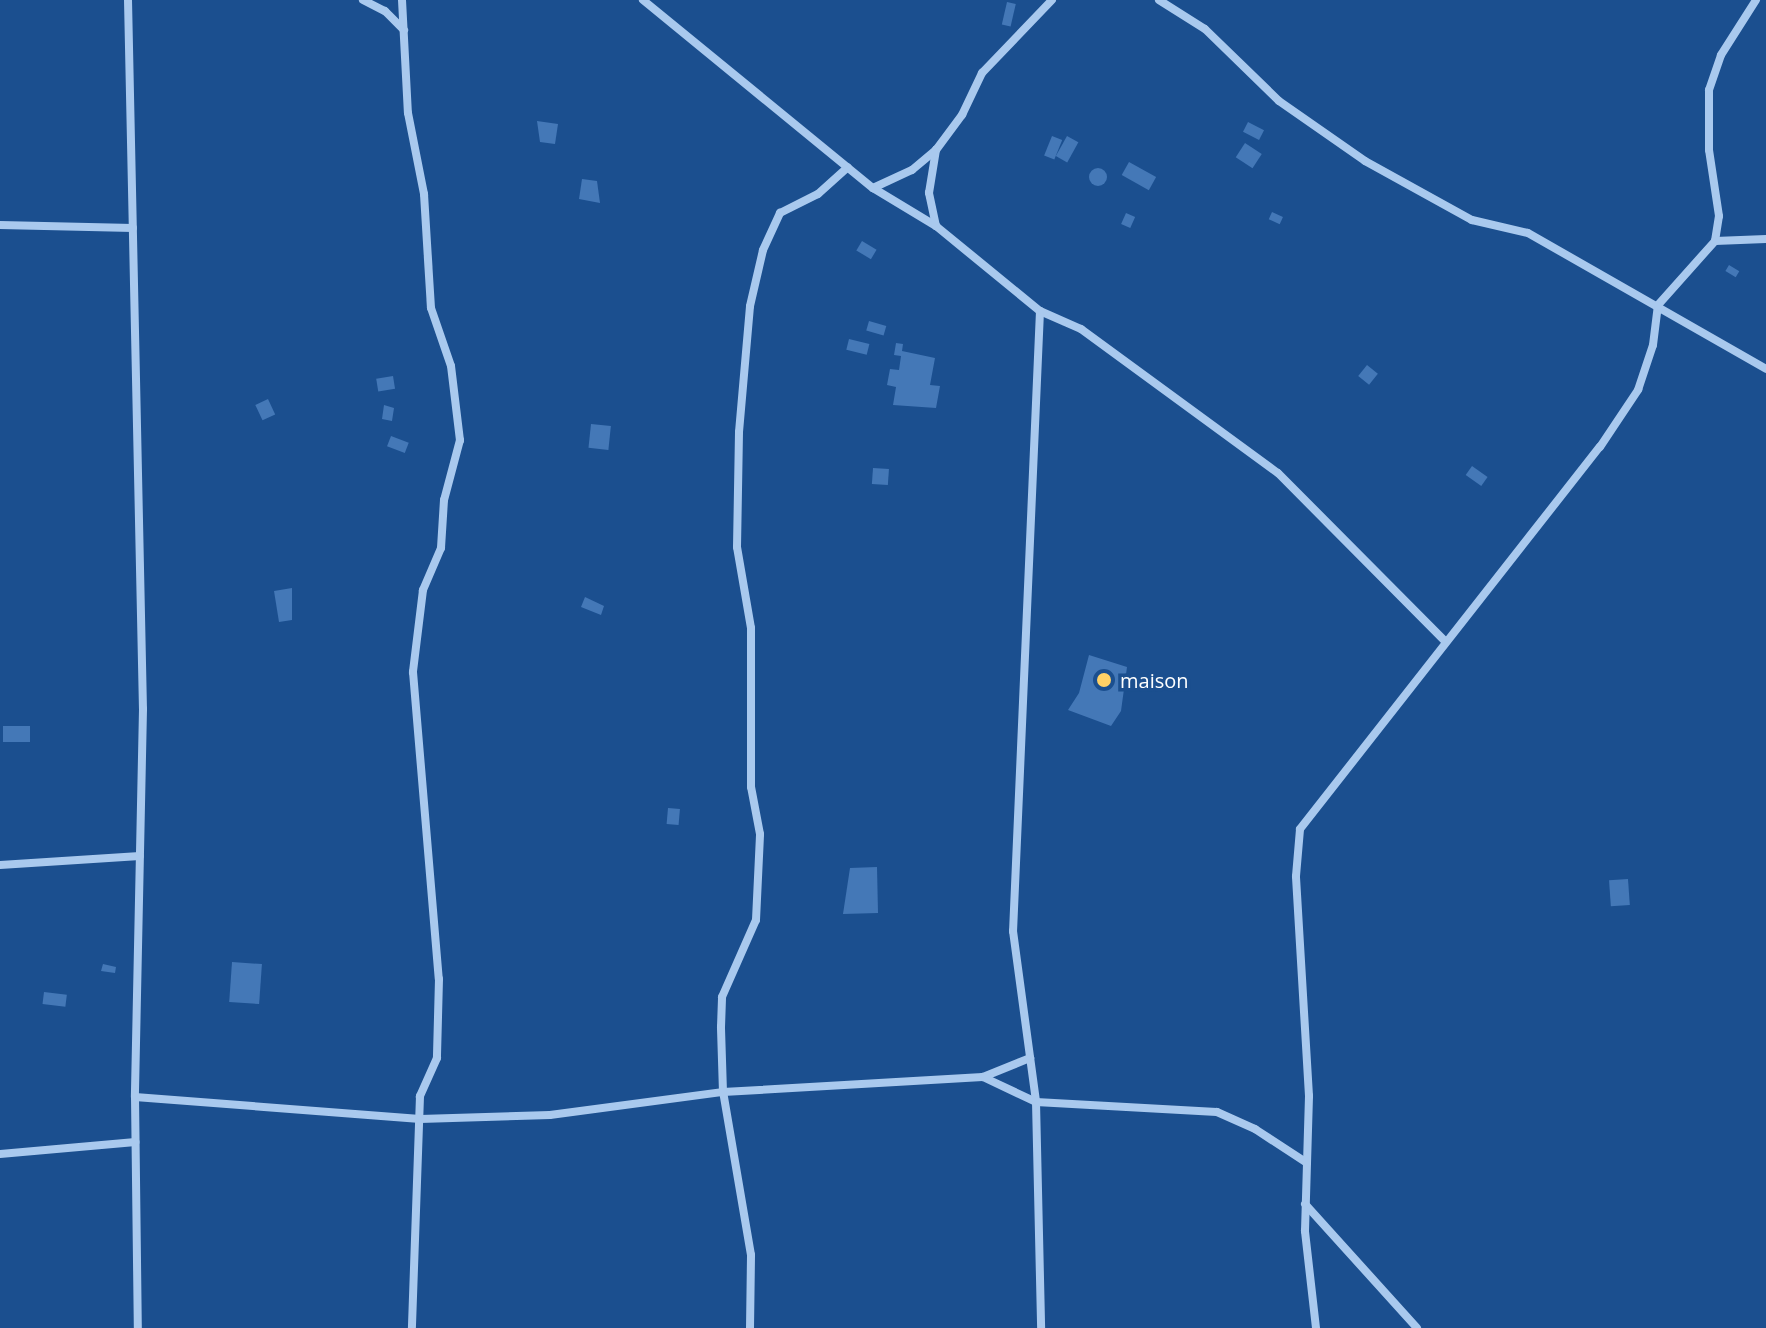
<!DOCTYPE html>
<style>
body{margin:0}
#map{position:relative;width:1766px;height:1328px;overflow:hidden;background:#1b4f8f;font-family:"Open Sans",sans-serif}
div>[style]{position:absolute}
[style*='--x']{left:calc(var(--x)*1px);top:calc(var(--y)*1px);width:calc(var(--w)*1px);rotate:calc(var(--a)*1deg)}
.building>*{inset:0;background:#4478b7;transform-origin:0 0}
.round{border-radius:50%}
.minor>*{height:8px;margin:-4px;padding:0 4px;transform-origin:4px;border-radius:4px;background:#a9c9ee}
.dots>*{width:22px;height:22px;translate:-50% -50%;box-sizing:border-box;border:4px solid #1b4f8f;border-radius:50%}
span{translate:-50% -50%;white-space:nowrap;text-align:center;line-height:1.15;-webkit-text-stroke:7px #1b4f8f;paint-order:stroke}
.poi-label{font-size:20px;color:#fff}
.left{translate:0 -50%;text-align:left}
</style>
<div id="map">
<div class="building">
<i style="left:1007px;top:2px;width:9px;height:23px;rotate:13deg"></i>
<i style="clip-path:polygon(537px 121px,558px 124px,555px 144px,540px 142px)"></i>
<i style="left:1248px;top:122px;width:18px;height:11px;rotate:27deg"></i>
<i style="left:1052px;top:136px;width:11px;height:21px;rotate:22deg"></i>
<i style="left:1067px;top:136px;width:13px;height:23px;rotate:29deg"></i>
<i style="left:1245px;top:143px;width:20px;height:17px;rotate:33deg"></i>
<i style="left:1129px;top:162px;width:31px;height:15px;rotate:29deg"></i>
<i class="round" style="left:1089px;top:168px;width:18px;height:18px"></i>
<i style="clip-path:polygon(582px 179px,597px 181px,600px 203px,579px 199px)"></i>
<i style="left:1272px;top:212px;width:12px;height:8px;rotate:24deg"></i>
<i style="left:1126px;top:213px;width:10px;height:12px;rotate:24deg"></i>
<i style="left:862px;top:241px;width:17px;height:11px;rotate:31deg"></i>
<i style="left:1729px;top:265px;width:12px;height:7px;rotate:31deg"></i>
<i style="left:869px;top:321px;width:18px;height:10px;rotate:16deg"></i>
<i style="left:849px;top:339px;width:21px;height:11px;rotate:14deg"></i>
<i style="clip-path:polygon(896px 343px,903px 344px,902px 351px,935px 358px,930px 385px,940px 386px,936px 408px,893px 405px,896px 387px,887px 385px,890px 369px,899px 370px,901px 356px,894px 355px)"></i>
<i style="left:1367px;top:365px;width:14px;height:14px;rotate:39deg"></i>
<i style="left:393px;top:376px;width:13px;height:17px;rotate:81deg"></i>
<i style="left:268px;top:399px;width:17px;height:14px;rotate:65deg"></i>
<i style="clip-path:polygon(384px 405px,394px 408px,392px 421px,382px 419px)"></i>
<i style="left:591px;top:424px;width:20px;height:24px;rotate:6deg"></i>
<i style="left:391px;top:436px;width:19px;height:11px;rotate:21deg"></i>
<i style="left:1472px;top:466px;width:19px;height:11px;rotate:35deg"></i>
<i style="left:873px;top:468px;width:16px;height:16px;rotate:4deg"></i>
<i style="clip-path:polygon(292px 588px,292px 620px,279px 622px,274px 591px)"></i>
<i style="clip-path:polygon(585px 597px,604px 606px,601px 615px,581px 607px)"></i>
<i style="clip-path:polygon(1089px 655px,1127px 667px,1121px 711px,1111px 726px,1068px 710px,1079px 693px)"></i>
<i style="left:3px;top:726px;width:27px;height:16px"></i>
<i style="left:668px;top:808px;width:12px;height:16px;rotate:5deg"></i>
<i style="clip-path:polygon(877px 867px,878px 913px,843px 914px,850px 868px)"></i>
<i style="left:1628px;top:879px;width:26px;height:19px;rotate:86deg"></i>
<i style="left:232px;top:962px;width:30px;height:40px;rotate:4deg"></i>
<i style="clip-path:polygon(103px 964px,116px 967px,115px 973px,101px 971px)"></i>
<i style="left:44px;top:992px;width:23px;height:12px;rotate:7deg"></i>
</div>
<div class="minor">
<i style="--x:128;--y:0;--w:709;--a:88.79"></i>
<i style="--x:143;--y:709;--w:388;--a:91.2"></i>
<i style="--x:135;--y:1097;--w:231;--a:89.3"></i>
<i style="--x:363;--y:0;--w:25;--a:27"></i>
<i style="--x:385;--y:11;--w:27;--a:45"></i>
<i style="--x:402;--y:0;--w:113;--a:87"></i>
<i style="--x:408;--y:113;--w:83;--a:78.8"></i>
<i style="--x:424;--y:194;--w:114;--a:86.5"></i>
<i style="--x:431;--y:308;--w:61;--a:71"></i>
<i style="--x:451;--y:366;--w:75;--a:83.1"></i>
<i style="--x:460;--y:440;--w:62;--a:104.9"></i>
<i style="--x:444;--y:500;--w:48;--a:93.6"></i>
<i style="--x:441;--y:548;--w:46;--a:113.2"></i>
<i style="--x:423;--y:590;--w:83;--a:97"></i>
<i style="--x:413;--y:672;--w:308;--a:85.2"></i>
<i style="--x:439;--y:979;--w:79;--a:91.5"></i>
<i style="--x:437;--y:1058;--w:42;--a:114.1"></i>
<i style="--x:420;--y:1096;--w:232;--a:92"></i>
<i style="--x:643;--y:0;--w:297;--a:39.3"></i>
<i style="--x:873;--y:188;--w:74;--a:31.1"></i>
<i style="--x:936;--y:226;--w:134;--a:39.3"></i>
<i style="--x:1040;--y:311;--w:45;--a:23.7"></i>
<i style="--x:1081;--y:329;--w:244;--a:36.2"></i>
<i style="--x:1278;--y:473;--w:237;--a:45.2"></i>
<i style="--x:1159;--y:0;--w:54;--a:32.2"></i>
<i style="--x:1205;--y:29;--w:103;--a:44.2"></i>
<i style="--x:1279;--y:101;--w:105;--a:34.9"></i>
<i style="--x:1365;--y:161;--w:122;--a:28.9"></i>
<i style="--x:1472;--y:220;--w:57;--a:13.1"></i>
<i style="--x:1528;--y:233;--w:274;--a:29.7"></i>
<i style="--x:873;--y:188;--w:43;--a:-24.8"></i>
<i style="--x:912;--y:170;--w:31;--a:-40"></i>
<i style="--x:936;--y:150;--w:44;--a:-53.4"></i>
<i style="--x:962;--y:115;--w:47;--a:-64.5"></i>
<i style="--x:982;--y:73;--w:101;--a:-46.2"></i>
<i style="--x:0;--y:225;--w:133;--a:1.3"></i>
<i style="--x:936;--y:226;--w:34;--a:-102"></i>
<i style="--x:929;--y:193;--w:44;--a:-80.8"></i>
<i style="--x:1715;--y:241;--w:51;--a:-2.2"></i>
<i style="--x:1040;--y:311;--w:621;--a:92.49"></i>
<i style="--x:1013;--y:931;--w:173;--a:82.3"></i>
<i style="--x:1036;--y:1102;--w:226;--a:88.7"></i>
<i style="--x:0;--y:865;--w:140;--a:-3.7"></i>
<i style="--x:983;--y:1077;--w:51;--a:-22"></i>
<i style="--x:135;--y:1097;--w:286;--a:4.4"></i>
<i style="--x:420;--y:1119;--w:130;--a:-1.8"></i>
<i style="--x:550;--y:1115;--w:175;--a:-7.6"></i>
<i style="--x:723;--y:1092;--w:260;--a:-3.3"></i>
<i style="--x:983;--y:1077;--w:59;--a:25.3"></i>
<i style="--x:1036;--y:1102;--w:181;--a:3.2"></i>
<i style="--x:1217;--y:1112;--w:42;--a:24.1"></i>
<i style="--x:1255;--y:1129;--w:62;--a:33.2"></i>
<i style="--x:0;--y:1154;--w:136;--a:-5.1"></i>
<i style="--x:1305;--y:1204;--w:167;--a:47.9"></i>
<i style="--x:750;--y:1328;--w:73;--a:-89.2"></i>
<i style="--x:751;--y:1255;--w:165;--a:-99.7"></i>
<i style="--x:723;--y:1092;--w:65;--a:-91.8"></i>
<i style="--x:721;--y:1027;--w:30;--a:-88"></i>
<i style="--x:722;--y:997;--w:84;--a:-66.2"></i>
<i style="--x:756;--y:920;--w:86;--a:-87.3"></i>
<i style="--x:760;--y:834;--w:48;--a:-100.8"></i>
<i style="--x:751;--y:787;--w:159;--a:-90"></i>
<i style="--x:751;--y:628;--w:82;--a:-99.8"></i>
<i style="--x:737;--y:547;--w:115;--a:-89"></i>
<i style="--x:739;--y:432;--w:126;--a:-85"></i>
<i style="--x:750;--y:306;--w:57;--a:-76.9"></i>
<i style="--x:763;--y:250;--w:41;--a:-65.3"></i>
<i style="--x:780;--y:213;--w:42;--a:-26.6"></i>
<i style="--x:818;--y:194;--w:40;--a:-42"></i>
<i style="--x:1316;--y:1328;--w:98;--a:-96.5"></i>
<i style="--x:1305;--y:1231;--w:135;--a:-88.3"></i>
<i style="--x:1309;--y:1096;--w:220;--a:-93.4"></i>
<i style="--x:1296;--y:876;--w:47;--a:-85.1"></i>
<i style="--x:1300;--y:829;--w:486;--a:-51.9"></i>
<i style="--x:1600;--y:447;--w:69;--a:-56.3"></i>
<i style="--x:1638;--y:390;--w:47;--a:-71.6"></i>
<i style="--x:1653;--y:345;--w:40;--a:-82.9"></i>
<i style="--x:1658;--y:305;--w:86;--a:-48.3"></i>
<i style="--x:1715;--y:241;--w:25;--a:-81"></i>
<i style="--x:1719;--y:216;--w:67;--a:-98.6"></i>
<i style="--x:1709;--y:150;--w:60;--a:-90"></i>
<i style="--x:1709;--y:90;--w:37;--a:-71"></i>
<i style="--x:1721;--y:55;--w:65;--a:-57.5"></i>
</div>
<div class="dots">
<i style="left:1104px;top:680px;background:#ffd166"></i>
</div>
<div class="poi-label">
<span class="left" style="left:1120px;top:680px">maison</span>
</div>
</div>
